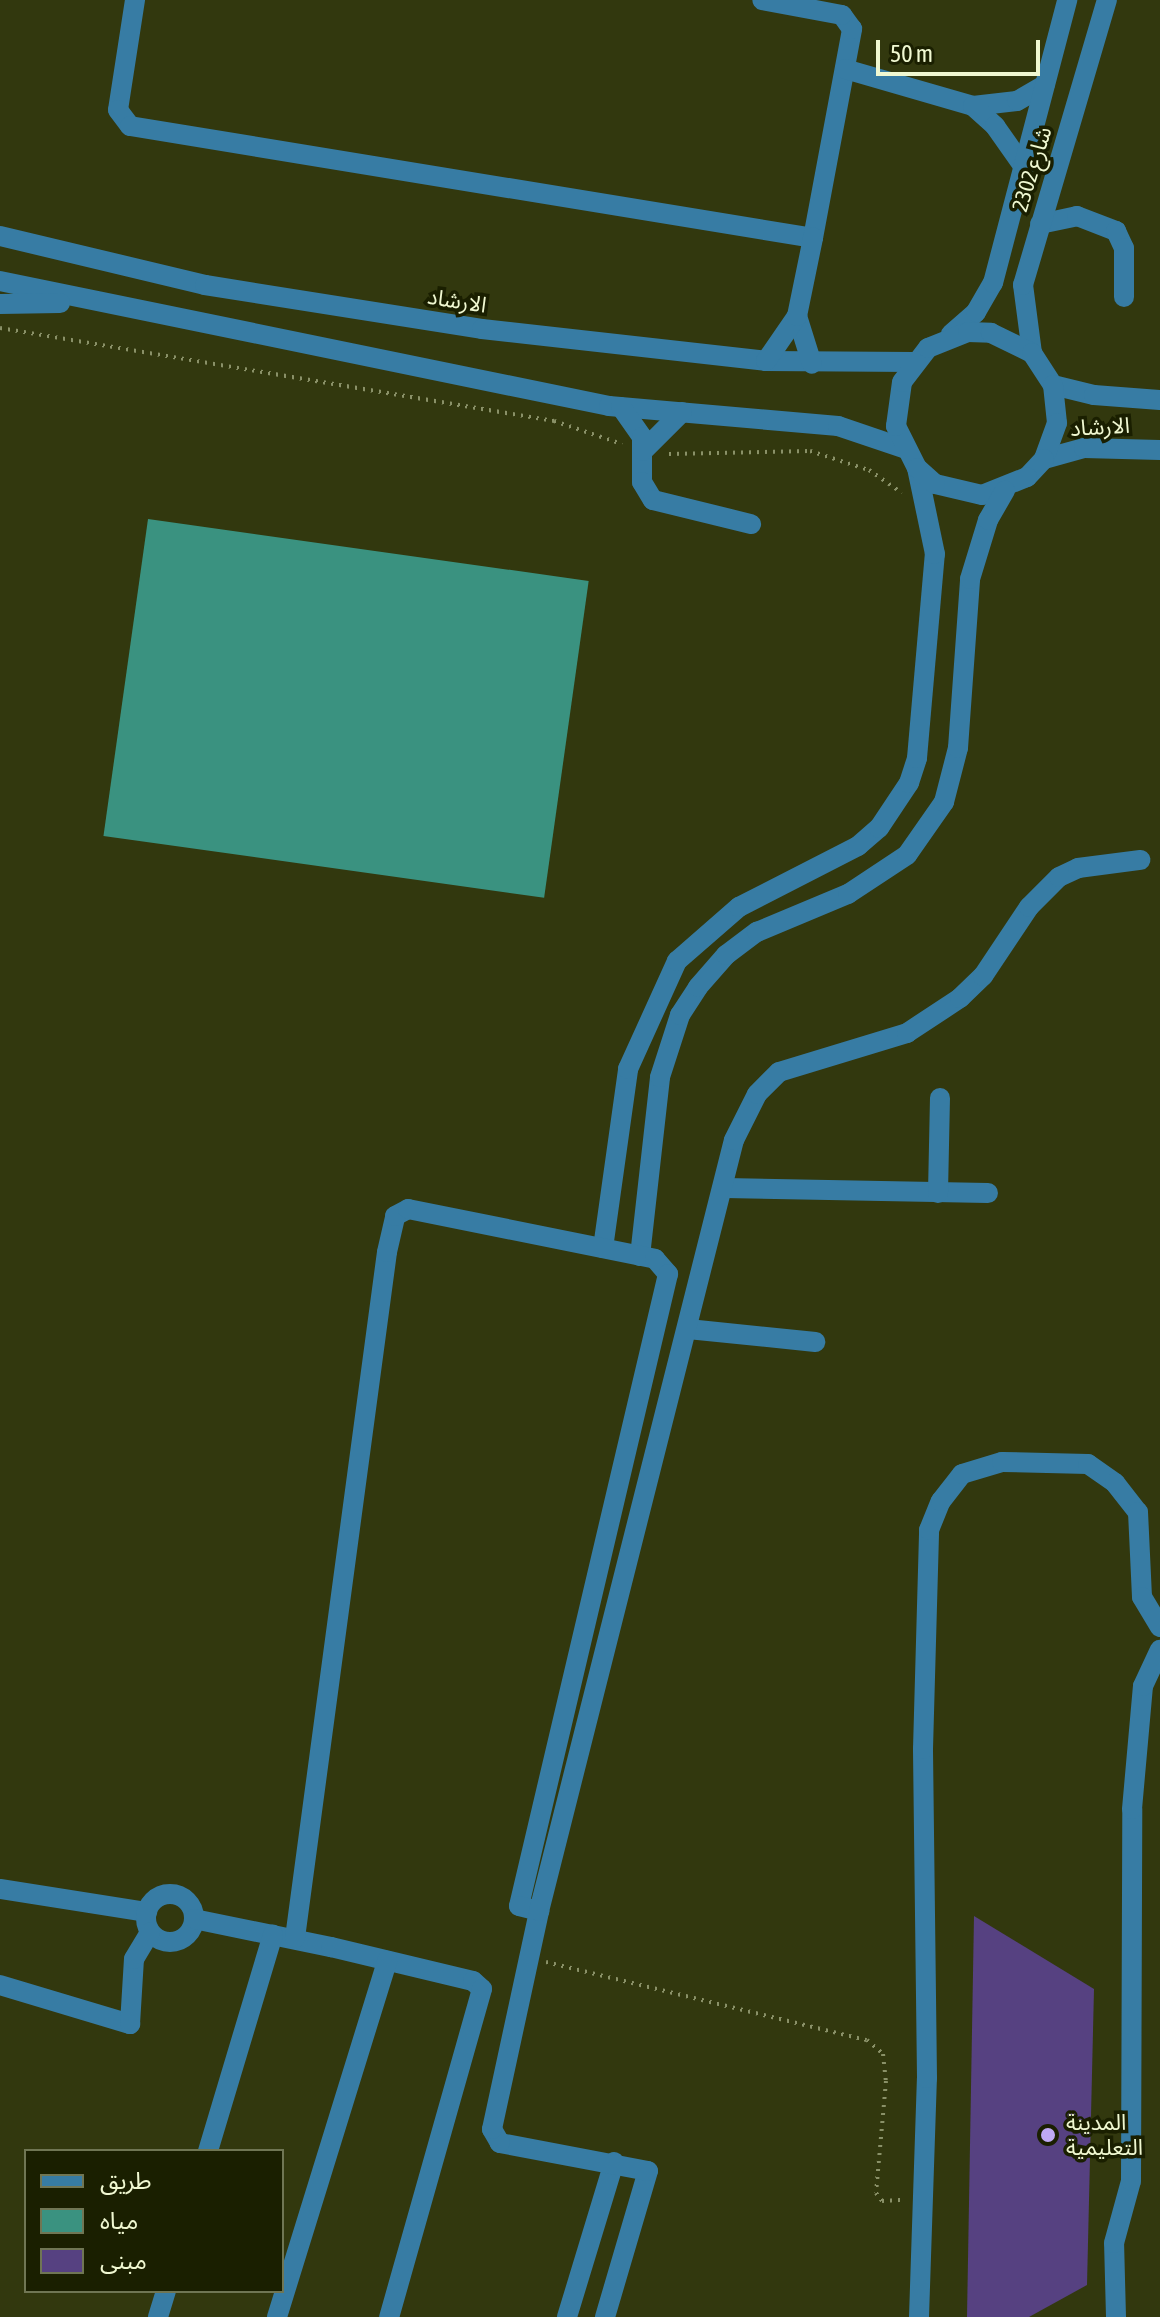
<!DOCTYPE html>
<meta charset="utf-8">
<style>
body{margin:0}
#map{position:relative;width:1160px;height:2317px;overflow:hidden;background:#32380e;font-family:"Asap Condensed","Noto Sans Arabic",sans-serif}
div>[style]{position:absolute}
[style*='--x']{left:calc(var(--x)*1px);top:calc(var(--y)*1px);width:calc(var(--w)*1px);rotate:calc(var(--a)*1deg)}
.water>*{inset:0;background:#3a9280;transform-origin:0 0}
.building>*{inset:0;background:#564181}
.path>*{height:4px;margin-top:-2px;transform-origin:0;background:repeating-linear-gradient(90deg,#8a9168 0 2px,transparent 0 8px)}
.minor>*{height:20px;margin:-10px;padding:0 10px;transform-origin:10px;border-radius:10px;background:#377ca4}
.minor>.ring{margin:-10px;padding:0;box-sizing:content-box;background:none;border:20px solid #377ca4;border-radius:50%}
.dots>*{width:22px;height:22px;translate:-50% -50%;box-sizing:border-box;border:4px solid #1a1f00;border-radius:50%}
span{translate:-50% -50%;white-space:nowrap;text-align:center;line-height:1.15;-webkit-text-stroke:7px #1a1f00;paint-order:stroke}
.street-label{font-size:22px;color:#f0f8d1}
.poi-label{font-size:22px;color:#f0f8d1}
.left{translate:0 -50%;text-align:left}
.legend{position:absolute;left:24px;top:2149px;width:260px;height:144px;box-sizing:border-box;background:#1a1f00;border:2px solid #707654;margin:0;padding:10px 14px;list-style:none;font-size:24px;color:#f0f8d1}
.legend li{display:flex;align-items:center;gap:16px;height:40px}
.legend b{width:40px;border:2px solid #707654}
.scale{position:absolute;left:876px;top:40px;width:164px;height:36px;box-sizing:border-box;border:4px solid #f0f8d1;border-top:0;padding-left:10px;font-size:24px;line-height:28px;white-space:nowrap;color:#f0f8d1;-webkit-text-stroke:6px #1a1f00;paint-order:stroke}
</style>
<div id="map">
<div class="water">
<i style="left:148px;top:519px;width:445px;height:320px;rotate:8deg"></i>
</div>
<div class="building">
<i style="clip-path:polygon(974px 1916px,1094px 1989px,1087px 2285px,1029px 2317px,967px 2317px)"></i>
</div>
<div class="path">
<i style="--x:0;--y:328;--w:562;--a:9.53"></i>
<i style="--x:554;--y:421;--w:72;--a:18.7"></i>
<i style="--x:669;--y:454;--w:141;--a:-1.2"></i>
<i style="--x:810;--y:451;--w:62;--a:17.9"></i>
<i style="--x:869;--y:470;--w:40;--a:34.9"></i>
<i style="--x:546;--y:1962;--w:330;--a:13.7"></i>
<i style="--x:867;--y:2040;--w:21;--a:41"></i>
<i style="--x:883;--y:2054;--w:27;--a:84"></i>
<i style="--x:886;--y:2081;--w:112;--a:95.1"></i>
<i style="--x:876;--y:2193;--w:10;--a:53"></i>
<i style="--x:882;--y:2201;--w:22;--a:-3"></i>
</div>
<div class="minor">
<i style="--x:135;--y:0;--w:111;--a:98.8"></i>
<i style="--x:118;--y:110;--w:20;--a:53"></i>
<i style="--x:130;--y:126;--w:692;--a:9.31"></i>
<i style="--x:813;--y:238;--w:213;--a:-79.4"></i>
<i style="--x:852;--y:29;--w:17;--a:-126"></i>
<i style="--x:842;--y:15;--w:81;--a:-169.4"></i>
<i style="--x:845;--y:69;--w:133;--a:16.1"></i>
<i style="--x:973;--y:106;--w:44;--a:-6.5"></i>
<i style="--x:1017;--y:101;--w:32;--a:-30"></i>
<i style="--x:973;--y:106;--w:30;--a:42"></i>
<i style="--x:995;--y:126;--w:45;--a:54.9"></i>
<i style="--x:1040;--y:224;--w:38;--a:-12"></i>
<i style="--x:1077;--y:216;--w:42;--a:21"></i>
<i style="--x:1116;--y:231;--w:19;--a:65"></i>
<i style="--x:1124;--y:248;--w:49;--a:90"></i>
<i style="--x:0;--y:236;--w:211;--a:13.4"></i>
<i style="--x:205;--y:285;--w:280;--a:9"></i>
<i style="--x:482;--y:329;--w:286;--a:6.4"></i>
<i style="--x:766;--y:361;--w:147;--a:0.4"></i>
<i style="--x:0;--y:281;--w:622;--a:11.6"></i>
<i style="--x:609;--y:406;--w:230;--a:5"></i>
<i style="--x:838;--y:426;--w:69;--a:18.7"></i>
<i style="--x:0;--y:304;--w:60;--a:-1"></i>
<i style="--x:797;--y:316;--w:50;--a:72.6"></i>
<i style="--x:951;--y:334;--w:33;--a:-41"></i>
<i style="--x:976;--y:312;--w:34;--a:-60"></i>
<i style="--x:993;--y:283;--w:293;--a:-75.3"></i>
<i style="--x:1032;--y:353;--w:69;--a:-97.5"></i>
<i style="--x:1023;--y:285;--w:297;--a:-73.6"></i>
<i style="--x:766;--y:361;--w:55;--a:-55.4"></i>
<i style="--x:797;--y:316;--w:80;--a:-78.4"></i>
<i style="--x:1053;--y:385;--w:42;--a:13.7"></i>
<i style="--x:1094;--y:395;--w:66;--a:4.3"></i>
<i style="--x:621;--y:407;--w:37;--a:55"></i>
<i style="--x:642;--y:437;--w:45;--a:90"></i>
<i style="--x:642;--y:482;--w:21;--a:59"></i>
<i style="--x:653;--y:500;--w:101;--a:13.8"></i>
<i style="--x:643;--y:451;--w:55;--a:-45"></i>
<i style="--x:1044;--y:459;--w:41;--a:-15.4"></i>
<i style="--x:1084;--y:448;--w:76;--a:1.5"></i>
<i style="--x:725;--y:1188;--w:263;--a:1.1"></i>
<i style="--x:938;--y:1193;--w:95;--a:-88.8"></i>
<i style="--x:603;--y:1248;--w:181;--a:-82"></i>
<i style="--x:628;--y:1069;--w:119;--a:-65.6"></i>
<i style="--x:677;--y:961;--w:82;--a:-41.1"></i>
<i style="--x:739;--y:907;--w:134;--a:-27.1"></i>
<i style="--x:858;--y:846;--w:28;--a:-41"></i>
<i style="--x:879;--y:828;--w:54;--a:-56.3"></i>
<i style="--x:909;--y:783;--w:26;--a:-72"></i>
<i style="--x:917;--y:758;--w:205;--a:-85"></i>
<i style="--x:935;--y:554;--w:88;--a:-101.8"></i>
<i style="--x:917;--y:468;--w:47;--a:-116.6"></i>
<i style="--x:896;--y:426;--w:44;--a:-82.2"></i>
<i style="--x:902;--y:382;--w:43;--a:-52.6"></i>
<i style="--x:928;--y:348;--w:43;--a:-21.8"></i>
<i style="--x:968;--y:332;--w:23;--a:2"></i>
<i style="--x:991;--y:333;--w:46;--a:26"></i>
<i style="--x:1032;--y:353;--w:38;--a:57"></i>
<i style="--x:1053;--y:385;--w:38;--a:84"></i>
<i style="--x:1057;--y:423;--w:38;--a:110"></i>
<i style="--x:1044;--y:459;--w:25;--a:133"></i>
<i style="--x:1027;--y:477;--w:48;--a:158.2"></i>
<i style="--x:982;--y:495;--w:48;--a:-166.8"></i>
<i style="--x:935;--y:484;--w:24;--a:-138"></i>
<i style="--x:640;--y:1256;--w:180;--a:-83.6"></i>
<i style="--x:660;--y:1077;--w:65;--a:-72.1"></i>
<i style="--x:680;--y:1015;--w:33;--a:-57"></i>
<i style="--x:698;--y:987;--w:43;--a:-48.8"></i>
<i style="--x:726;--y:955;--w:39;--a:-37"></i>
<i style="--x:757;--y:932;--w:99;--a:-22.7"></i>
<i style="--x:848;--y:894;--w:71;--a:-33.5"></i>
<i style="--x:907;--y:855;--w:65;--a:-55.1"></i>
<i style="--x:944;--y:802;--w:56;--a:-75.5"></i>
<i style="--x:958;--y:748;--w:169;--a:-85.9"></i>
<i style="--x:970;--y:579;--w:62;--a:-73"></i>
<i style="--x:988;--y:520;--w:34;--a:-60"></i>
<i style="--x:688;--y:1329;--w:128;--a:5.8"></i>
<i style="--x:0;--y:1889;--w:149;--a:8.9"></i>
<i class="ring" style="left:146px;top:1894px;width:28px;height:28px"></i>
<i style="--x:194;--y:1919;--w:140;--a:11.6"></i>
<i style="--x:331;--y:1947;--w:146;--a:13.5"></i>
<i style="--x:473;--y:1981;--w:12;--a:42"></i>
<i style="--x:482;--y:1989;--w:341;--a:105.8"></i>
<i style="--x:295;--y:1938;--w:692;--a:-82.36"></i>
<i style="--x:387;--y:1252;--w:37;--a:-77"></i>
<i style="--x:395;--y:1216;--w:15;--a:-28"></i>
<i style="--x:408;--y:1209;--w:252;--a:11.4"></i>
<i style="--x:655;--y:1259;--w:20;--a:49"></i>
<i style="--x:668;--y:1274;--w:649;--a:103.27"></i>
<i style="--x:519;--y:1906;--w:21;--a:14"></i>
<i style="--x:0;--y:1985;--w:136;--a:16.7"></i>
<i style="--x:130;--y:2024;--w:65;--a:-86.5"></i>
<i style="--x:134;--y:1959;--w:31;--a:-59"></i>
<i style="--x:208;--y:2151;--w:226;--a:-73.3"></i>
<i style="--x:158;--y:2317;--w:27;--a:-73"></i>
<i style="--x:277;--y:2317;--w:373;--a:-72.8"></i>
<i style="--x:567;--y:2317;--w:162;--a:-73.1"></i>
<i style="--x:605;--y:2317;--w:152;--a:-73.6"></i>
<i style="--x:648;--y:2171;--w:151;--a:-169.3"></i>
<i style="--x:500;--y:2143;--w:16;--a:-120"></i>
<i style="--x:492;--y:2129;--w:223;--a:-77.8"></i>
<i style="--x:539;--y:1911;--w:795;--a:-75.81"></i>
<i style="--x:734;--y:1140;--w:51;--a:-63.4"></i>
<i style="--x:757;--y:1094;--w:31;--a:-45"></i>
<i style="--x:779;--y:1072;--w:134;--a:-16.9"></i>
<i style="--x:907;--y:1033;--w:64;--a:-33.4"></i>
<i style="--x:960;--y:998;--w:32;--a:-44"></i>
<i style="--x:983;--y:976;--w:83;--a:-56.3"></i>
<i style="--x:1029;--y:907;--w:42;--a:-45"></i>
<i style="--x:1059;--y:877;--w:21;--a:-25"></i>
<i style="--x:1078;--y:868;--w:63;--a:-7.4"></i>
<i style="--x:919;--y:2317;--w:239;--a:-88.1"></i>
<i style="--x:927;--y:2078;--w:329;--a:-90.7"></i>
<i style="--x:923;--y:1749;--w:219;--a:-88.4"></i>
<i style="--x:929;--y:1530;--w:31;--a:-68"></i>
<i style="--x:941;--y:1501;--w:34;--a:-52"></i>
<i style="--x:962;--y:1474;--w:42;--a:-16.7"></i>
<i style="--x:1002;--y:1462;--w:86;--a:1.3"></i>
<i style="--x:1088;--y:1464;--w:33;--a:35"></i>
<i style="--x:1115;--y:1483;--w:37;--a:52"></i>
<i style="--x:1138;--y:1512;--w:85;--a:87.3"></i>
<i style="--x:1142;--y:1597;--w:35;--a:59"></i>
<i style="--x:1116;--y:2317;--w:74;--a:-91.5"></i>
<i style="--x:1114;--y:2243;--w:64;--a:-74.7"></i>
<i style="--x:1131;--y:2181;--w:372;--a:-89.8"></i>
<i style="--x:1132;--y:1809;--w:123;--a:-84.9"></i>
<i style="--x:1143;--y:1686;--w:40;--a:-65"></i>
</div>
<div class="dots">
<i style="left:1048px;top:2135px;background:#bfa9f4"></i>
</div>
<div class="street-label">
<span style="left:1032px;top:169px;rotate:-73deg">شارع 2302</span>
<span style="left:457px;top:301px;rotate:9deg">الارشاد</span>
<span style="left:1100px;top:427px;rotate:-3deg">الارشاد</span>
</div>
<div class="poi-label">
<span class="left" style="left:1066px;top:2135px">المدينة<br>التعليمية</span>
</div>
<ul class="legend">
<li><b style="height:10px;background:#377ca4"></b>طريق</li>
<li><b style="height:22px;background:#3a9280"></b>مياه</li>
<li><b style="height:22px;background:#564181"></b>مبنى</li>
</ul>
<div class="scale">50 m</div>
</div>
